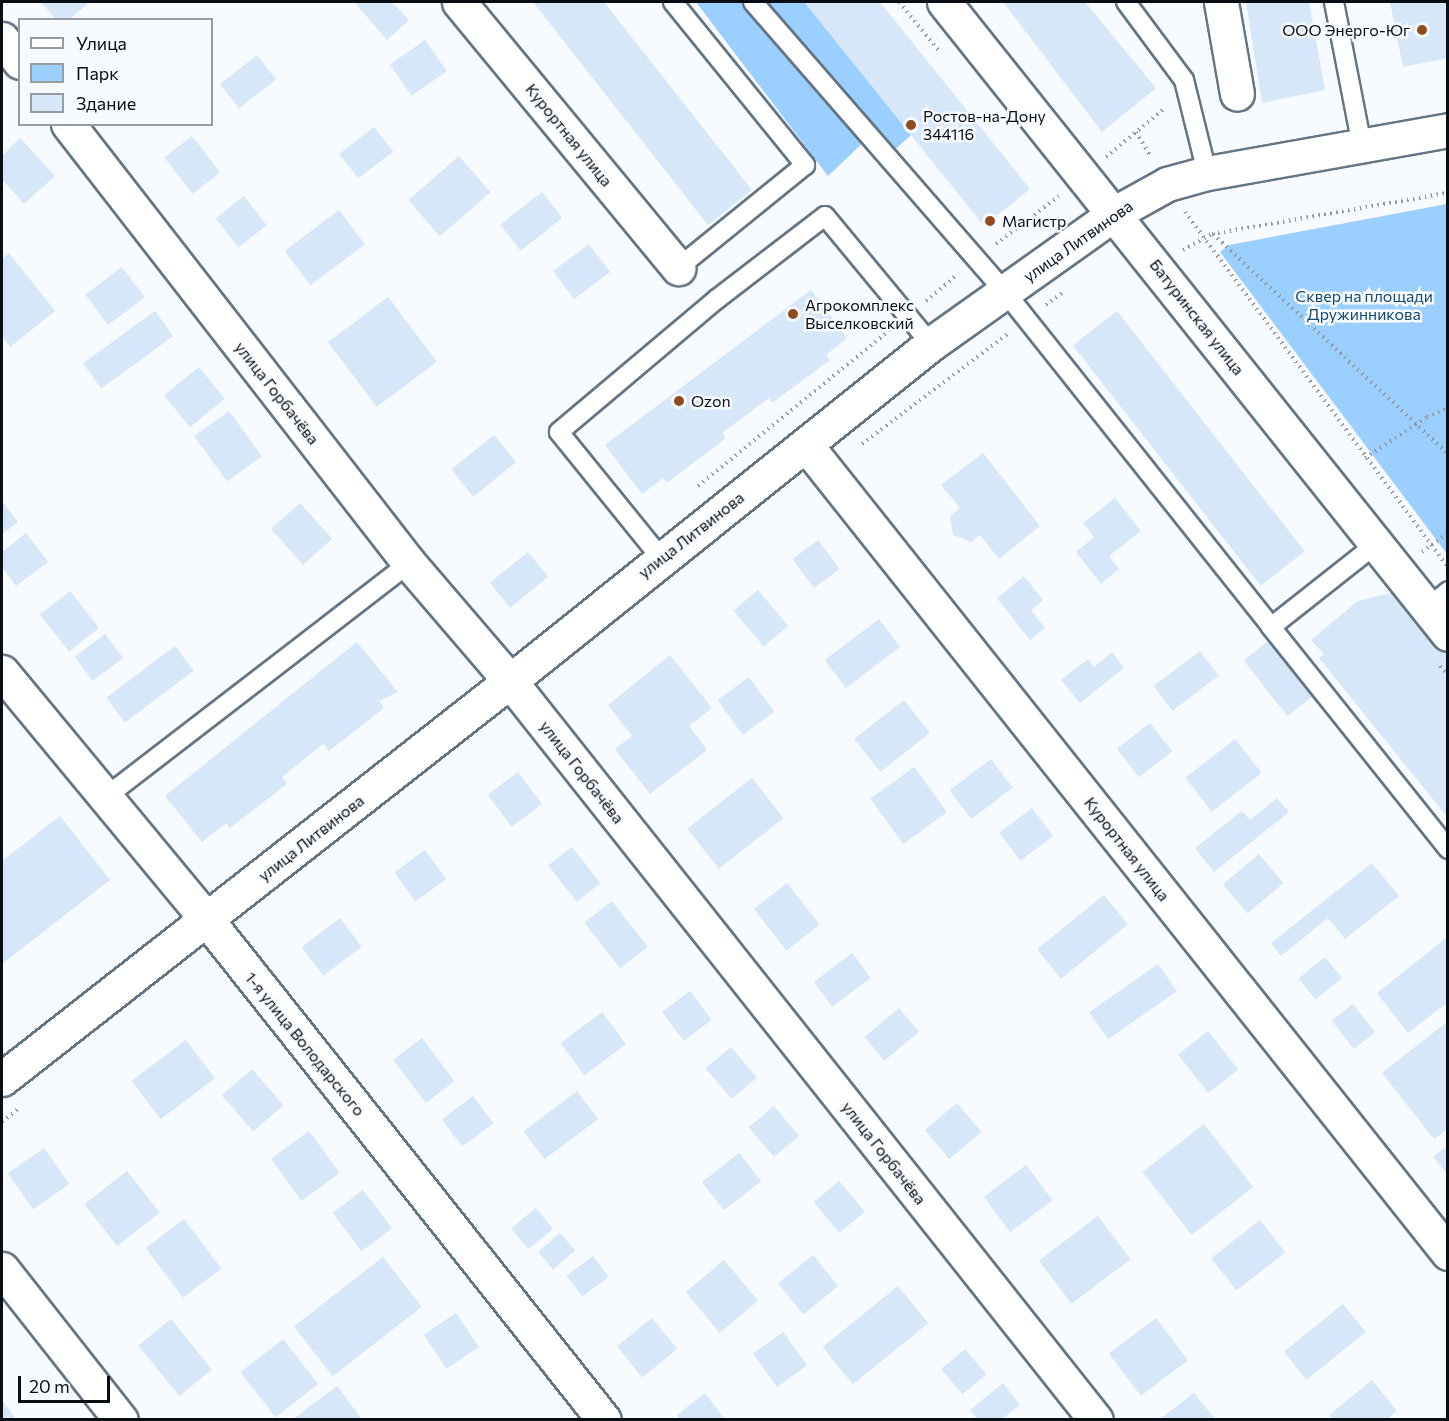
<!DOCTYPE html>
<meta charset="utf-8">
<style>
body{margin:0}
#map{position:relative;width:1449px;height:1421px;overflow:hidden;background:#f7fafe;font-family:Commissioner,sans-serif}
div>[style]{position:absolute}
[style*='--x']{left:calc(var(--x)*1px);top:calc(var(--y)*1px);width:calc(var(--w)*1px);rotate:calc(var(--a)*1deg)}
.green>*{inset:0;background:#9acfff}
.building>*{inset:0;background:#d5e7f9;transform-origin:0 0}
.path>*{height:4px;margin-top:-2px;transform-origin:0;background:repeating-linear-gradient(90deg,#93989c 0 1.5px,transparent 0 6px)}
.roads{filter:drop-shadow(2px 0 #647584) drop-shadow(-2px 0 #647584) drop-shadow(0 2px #647584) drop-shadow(0 -2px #647584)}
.service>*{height:18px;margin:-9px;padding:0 9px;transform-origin:9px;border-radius:9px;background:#fff}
.minor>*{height:33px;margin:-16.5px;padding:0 16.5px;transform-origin:16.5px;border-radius:16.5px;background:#fff}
.dots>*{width:16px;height:16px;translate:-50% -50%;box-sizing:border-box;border:3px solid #f7fafe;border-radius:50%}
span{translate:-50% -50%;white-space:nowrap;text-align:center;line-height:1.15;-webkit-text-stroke:5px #f7fafe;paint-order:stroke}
.poi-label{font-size:16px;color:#080e14}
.right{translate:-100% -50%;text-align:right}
.left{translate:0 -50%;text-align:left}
.street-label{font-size:16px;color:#080e14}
.park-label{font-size:16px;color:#134871}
.frame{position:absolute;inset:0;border:3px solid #080e14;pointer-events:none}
.legend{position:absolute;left:18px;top:18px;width:195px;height:108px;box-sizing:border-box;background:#f7fafe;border:2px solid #979ca0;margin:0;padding:8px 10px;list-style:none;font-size:18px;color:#080e14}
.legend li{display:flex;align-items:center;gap:12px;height:30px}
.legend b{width:30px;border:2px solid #979ca0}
.scale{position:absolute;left:18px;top:1376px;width:92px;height:27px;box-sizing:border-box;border:3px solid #080e14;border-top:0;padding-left:8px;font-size:18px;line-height:21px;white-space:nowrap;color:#080e14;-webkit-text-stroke:4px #f7fafe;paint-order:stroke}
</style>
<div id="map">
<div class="green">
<i style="clip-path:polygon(696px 2px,808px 2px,911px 135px,889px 155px,871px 135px,828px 176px)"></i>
<i style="clip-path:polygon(1447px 204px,1448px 204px,1447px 554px,1220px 252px,1229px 245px)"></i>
</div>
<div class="building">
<i style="clip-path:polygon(41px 2px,90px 2px,68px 20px,56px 20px)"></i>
<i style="clip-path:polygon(392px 2px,409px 20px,387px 40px,355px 3px)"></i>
<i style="clip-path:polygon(533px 2px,604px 2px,752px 190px,708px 225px)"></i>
<i style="clip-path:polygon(804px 2px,880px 2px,1030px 189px,984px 226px)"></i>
<i style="clip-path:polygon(1003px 2px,1085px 2px,1156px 88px,1102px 132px)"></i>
<i style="clip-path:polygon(1246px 2px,1309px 2px,1325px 90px,1262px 103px)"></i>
<i style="clip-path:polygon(1390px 2px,1448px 2px,1448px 58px,1403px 67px)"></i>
<i style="left:425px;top:40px;width:38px;height:43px;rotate:55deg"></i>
<i style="left:257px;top:55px;width:31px;height:47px;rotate:52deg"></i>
<i style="left:374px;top:127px;width:31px;height:44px;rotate:52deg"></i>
<i style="left:192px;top:136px;width:46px;height:35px;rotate:52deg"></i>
<i style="clip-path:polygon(20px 138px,55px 176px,24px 204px,2px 179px,2px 156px)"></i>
<i style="left:459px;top:156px;width:48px;height:67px;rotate:49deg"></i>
<i style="left:542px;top:192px;width:33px;height:53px;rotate:52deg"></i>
<i style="left:244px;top:196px;width:37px;height:36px;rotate:52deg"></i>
<i style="left:339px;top:210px;width:43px;height:68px;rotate:53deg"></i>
<i style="left:589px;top:244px;width:35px;height:45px;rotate:53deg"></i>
<i style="clip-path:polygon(9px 253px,55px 311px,10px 347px,2px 336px,2px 259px)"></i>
<i style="left:122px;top:267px;width:38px;height:46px;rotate:53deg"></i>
<i style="clip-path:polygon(811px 290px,847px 338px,826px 355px,830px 360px,772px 403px,769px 398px,722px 433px,726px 438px,667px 483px,663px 478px,642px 494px,605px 445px)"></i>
<i style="left:388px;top:297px;width:81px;height:75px;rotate:53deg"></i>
<i style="left:155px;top:311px;width:31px;height:89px;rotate:54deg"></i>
<i style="left:1117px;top:311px;width:305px;height:56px;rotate:52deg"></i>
<i style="left:199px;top:367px;width:41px;height:45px;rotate:51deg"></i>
<i style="left:229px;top:411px;width:56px;height:43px;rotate:54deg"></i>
<i style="left:494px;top:435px;width:35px;height:55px;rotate:51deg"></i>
<i style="clip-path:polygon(983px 453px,1040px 526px,999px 559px,980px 535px,971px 542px,953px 535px,950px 516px,960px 508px,941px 485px)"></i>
<i style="clip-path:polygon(1115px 498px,1141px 531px,1109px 556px,1119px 569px,1101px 584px,1076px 552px,1094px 537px,1083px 523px)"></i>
<i style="clip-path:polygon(2px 501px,18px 522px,2px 534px)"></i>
<i style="left:300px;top:503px;width:48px;height:39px;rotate:48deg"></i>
<i style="clip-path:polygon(26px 533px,48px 562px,16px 586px,2px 567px,2px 552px)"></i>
<i style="left:818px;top:540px;width:36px;height:32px;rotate:53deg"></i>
<i style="left:528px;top:552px;width:32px;height:49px;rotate:51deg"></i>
<i style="clip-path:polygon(1024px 576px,1043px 600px,1031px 610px,1045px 628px,1030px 640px,997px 598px)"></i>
<i style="left:758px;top:590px;width:47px;height:32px;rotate:50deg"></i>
<i style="clip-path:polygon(1403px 590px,1448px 645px,1448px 818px,1319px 658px,1324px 654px,1311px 640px,1358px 601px)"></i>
<i style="left:70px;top:591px;width:47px;height:38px;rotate:52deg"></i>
<i style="left:879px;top:619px;width:35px;height:68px;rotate:53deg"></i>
<i style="left:105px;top:634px;width:30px;height:38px;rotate:53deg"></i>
<i style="left:1272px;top:638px;width:71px;height:36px;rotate:52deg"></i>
<i style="clip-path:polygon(357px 642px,398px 692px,379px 701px,384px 708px,329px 751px,323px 744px,282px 777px,287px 784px,230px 828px,226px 823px,202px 842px,165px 796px)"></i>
<i style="left:175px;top:646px;width:31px;height:86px;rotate:53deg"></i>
<i style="left:1200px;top:651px;width:31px;height:58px;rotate:53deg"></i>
<i style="clip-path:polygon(1112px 652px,1124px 668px,1080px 703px,1061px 680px,1088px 659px,1094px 667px)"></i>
<i style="clip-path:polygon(670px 655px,712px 708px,689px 726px,707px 750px,650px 794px,615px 749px,632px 736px,608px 705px)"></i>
<i style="left:749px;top:677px;width:43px;height:39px;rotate:54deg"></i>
<i style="left:904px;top:700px;width:42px;height:63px;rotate:52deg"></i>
<i style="left:1150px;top:723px;width:36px;height:42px;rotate:52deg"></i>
<i style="left:1235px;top:739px;width:43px;height:63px;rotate:52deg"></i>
<i style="left:991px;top:759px;width:36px;height:52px;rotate:53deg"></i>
<i style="left:914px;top:767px;width:56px;height:54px;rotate:54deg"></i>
<i style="left:518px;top:772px;width:40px;height:38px;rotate:53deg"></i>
<i style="left:752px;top:778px;width:51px;height:82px;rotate:52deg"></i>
<i style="clip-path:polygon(1277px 798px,1289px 812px,1214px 872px,1195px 848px,1242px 811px,1250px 820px)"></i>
<i style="left:1032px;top:808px;width:35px;height:41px;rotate:53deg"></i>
<i style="clip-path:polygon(60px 816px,110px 880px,2px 964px,2px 861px)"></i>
<i style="left:572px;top:847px;width:46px;height:30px;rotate:52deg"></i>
<i style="left:425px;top:850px;width:36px;height:38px;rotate:54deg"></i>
<i style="left:1259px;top:854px;width:38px;height:47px;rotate:50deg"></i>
<i style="clip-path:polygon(1372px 863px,1399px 896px,1345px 939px,1328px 918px,1281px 956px,1271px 943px)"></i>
<i style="left:787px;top:883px;width:53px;height:42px;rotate:52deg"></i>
<i style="left:1104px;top:895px;width:38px;height:86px;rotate:51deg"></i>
<i style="left:612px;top:901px;width:58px;height:35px;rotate:52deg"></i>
<i style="left:340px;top:918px;width:36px;height:48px;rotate:53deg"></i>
<i style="clip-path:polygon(1446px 938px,1448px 1002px,1408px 1033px,1377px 993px)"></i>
<i style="left:852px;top:953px;width:31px;height:48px;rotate:53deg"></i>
<i style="left:1325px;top:957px;width:27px;height:34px;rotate:51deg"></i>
<i style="left:1158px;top:964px;width:33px;height:84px;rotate:55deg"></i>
<i style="left:690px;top:991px;width:36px;height:35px;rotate:53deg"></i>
<i style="left:1353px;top:1004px;width:36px;height:27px;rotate:52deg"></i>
<i style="left:899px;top:1008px;width:31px;height:45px;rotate:50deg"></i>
<i style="left:602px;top:1012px;width:40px;height:52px;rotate:53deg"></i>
<i style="clip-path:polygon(1448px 1021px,1448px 1129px,1434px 1139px,1382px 1073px)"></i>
<i style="left:1208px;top:1031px;width:49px;height:38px;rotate:52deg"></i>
<i style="left:422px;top:1038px;width:54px;height:36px;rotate:53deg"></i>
<i style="left:186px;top:1040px;width:48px;height:68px;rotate:53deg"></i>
<i style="left:731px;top:1047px;width:40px;height:33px;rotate:50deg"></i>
<i style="left:252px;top:1069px;width:48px;height:40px;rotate:49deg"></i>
<i style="left:577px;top:1091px;width:35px;height:67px;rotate:53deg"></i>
<i style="left:473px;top:1096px;width:34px;height:39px;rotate:53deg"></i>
<i style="left:957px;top:1103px;width:38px;height:42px;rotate:50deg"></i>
<i style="left:774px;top:1106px;width:39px;height:33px;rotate:50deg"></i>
<i style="left:1204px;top:1124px;width:80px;height:78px;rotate:52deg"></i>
<i style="left:309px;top:1131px;width:52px;height:47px;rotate:54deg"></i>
<i style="clip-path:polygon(1448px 1145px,1448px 1175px,1433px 1157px)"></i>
<i style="left:44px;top:1148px;width:44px;height:44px;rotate:55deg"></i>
<i style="left:739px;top:1153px;width:36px;height:47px;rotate:52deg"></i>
<i style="left:1026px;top:1165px;width:44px;height:53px;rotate:53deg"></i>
<i style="left:127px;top:1171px;width:53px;height:54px;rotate:52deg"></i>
<i style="left:839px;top:1181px;width:40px;height:33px;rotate:50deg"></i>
<i style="left:363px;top:1190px;width:48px;height:38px;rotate:53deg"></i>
<i style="left:536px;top:1208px;width:27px;height:32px;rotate:51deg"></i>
<i style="left:1098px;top:1216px;width:54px;height:74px;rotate:53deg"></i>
<i style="left:184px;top:1219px;width:62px;height:48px;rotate:53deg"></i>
<i style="left:1260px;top:1220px;width:41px;height:62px;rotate:52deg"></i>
<i style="left:560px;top:1233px;width:23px;height:29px;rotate:49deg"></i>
<i style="left:813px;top:1255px;width:40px;height:45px;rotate:51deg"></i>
<i style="left:593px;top:1256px;width:26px;height:33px;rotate:53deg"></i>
<i style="left:383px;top:1257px;width:63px;height:113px;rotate:52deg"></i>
<i style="left:724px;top:1260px;width:53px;height:50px;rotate:50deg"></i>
<i style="left:898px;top:1286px;width:48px;height:97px;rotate:51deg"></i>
<i style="left:1343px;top:1304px;width:36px;height:76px;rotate:51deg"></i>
<i style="left:456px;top:1313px;width:41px;height:39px;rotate:56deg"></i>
<i style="left:652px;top:1318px;width:40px;height:45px;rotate:51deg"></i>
<i style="left:1156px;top:1318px;width:53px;height:59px;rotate:53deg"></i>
<i style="left:171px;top:1319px;width:65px;height:42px;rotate:51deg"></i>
<i style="left:783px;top:1332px;width:41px;height:37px;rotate:54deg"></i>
<i style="left:283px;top:1339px;width:57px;height:54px;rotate:52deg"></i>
<i style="left:965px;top:1349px;width:33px;height:31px;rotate:50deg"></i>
<i style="clip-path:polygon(1372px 1380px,1397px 1411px,1387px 1419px,1333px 1419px,1329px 1415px)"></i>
<i style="clip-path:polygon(1003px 1383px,1020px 1405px,1002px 1419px,977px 1419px,970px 1410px)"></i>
<i style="clip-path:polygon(337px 1386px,362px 1419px,293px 1419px)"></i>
<i style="clip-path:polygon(705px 1393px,725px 1419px,680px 1419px,677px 1415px)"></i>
<i style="clip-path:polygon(1194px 1393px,1215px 1419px,1160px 1419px)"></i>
<i style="clip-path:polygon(2px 1400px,16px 1419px,2px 1419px)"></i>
</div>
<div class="path">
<i style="--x:899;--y:2;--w:63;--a:50.8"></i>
<i style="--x:1136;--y:132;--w:29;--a:59"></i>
<i style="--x:1106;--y:157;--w:77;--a:-39.7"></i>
<i style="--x:1185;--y:212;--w:443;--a:53.5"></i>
<i style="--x:1213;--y:234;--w:322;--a:43.1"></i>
<i style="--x:996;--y:244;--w:79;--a:-37.3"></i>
<i style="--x:1183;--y:250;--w:33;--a:-29"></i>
<i style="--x:1212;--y:234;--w:240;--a:-9.9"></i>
<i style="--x:926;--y:301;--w:40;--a:-40"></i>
<i style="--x:1046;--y:305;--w:20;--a:-37"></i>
<i style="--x:862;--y:444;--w:184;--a:-37.1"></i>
<i style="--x:1365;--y:458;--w:74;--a:-33.5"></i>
<i style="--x:1427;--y:417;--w:23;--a:-23"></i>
<i style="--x:698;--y:486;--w:247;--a:-39.1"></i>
<i style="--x:1422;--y:552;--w:32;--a:-36"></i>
<i style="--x:1440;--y:666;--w:12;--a:48"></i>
<i style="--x:2;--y:1122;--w:22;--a:-39"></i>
</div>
<div class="roads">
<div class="service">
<i style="--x:673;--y:2;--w:210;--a:51"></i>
<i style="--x:805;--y:165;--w:164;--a:141"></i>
<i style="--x:753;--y:2;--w:384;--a:49"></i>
<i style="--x:1005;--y:292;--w:428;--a:51.5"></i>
<i style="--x:1271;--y:627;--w:132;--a:-38.3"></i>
<i style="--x:1126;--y:2;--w:97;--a:53.4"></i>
<i style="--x:1184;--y:80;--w:96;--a:76.1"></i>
<i style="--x:1334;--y:2;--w:147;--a:79"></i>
<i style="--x:661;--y:558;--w:162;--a:-129"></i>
<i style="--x:559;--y:432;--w:207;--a:-40.1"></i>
<i style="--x:717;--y:299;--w:136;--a:-37.5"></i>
<i style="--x:825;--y:216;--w:166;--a:50.4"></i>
<i style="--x:1428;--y:608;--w:26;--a:-40"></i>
<i style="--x:1271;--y:627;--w:284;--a:51.4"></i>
<i style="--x:103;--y:799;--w:386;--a:-37.6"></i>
</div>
<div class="minor">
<i style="--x:459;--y:2;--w:345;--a:50.5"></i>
<i style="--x:944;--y:2;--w:808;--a:51.43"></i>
<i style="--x:1221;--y:2;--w:93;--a:80.1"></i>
<i style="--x:2;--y:39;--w:29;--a:52"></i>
<i style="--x:68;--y:124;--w:556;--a:52.16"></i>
<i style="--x:409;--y:563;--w:155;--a:49.4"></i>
<i style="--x:510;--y:681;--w:943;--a:51.59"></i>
<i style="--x:806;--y:445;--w:1032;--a:51.53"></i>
<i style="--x:2;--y:672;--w:322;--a:50.4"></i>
<i style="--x:207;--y:920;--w:638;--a:51.55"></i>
<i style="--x:2;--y:1079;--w:645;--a:-38.08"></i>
<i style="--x:510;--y:681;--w:539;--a:-38.68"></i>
<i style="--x:931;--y:344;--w:226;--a:-35.4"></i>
<i style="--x:1115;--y:213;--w:60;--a:-29.1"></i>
<i style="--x:1167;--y:184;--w:41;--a:-15.4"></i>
<i style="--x:1207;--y:173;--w:245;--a:-10.1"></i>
<i style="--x:2;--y:1269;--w:192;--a:51.8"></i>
</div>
</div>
<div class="dots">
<i style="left:1422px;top:30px;background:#8f4c1e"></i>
<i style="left:911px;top:125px;background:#8f4c1e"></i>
<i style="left:990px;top:221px;background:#8f4c1e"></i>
<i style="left:793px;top:314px;background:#8f4c1e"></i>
<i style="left:679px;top:401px;background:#8f4c1e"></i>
</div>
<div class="poi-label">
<span class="right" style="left:1410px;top:30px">ООО Энерго-Юг</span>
<span class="left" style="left:923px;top:125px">Ростов-на-Дону<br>344116</span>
<span class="left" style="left:1002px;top:221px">Магистр</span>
<span class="left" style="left:805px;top:314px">Агрокомплекс<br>Выселковский</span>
<span class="left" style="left:691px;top:401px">Ozon</span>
</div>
<div class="street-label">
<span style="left:569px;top:135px;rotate:51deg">Курортная улица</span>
<span style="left:1078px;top:241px;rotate:-35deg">улица Литвинова</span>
<span style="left:1197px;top:317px;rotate:52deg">Батуринская улица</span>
<span style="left:277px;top:393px;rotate:52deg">улица Горбачёва</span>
<span style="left:691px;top:535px;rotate:-38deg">улица Литвинова</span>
<span style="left:582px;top:772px;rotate:52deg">улица Горбачёва</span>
<span style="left:311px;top:838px;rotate:-38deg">улица Литвинова</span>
<span style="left:1127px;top:849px;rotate:52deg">Курортная улица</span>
<span style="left:305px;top:1044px;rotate:51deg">1-я улица Володарского</span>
<span style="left:884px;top:1153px;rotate:52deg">улица Горбачёва</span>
</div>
<div class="park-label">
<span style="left:1364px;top:305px">Сквер на площади<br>Дружинникова</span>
</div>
<div class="frame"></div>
<ul class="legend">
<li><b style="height:8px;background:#fff"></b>Улица</li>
<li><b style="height:16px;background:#9acfff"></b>Парк</li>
<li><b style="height:16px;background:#d5e7f9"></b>Здание</li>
</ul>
<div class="scale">20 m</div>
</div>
